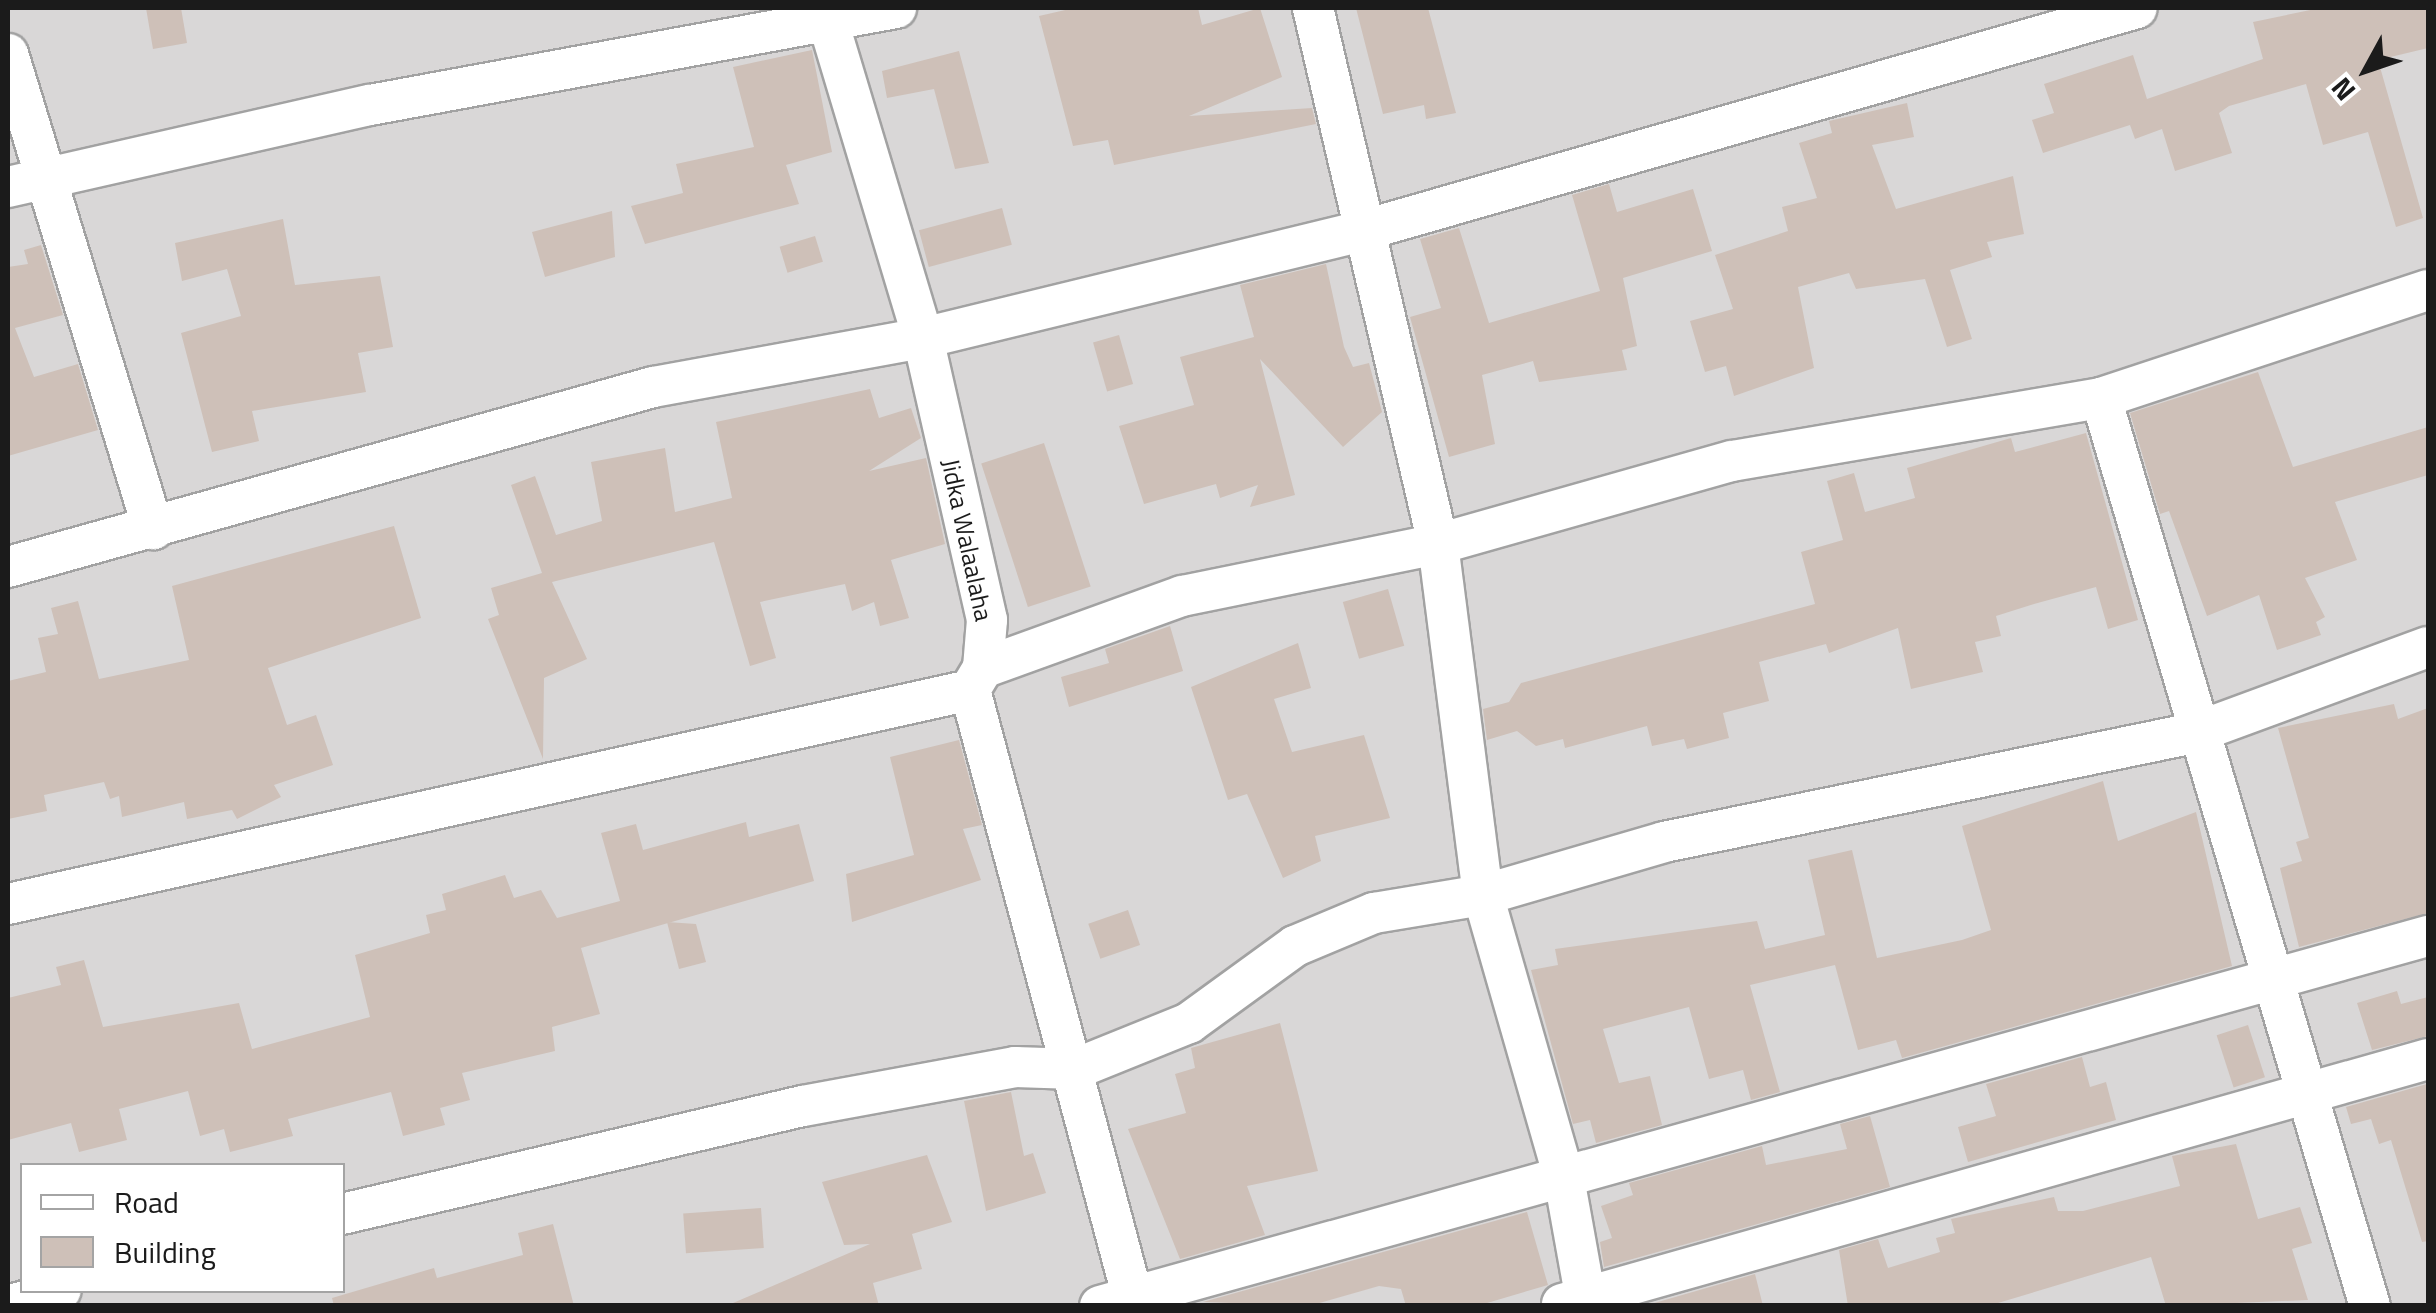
<!DOCTYPE html>
<style>
body{margin:0}
#map{position:relative;width:2436px;height:1313px;overflow:hidden;background:#eee8df;font-family:"Titillium Web",sans-serif}
div>[style]{position:absolute}
[style*='--x']{left:calc(var(--x)*1px);top:calc(var(--y)*1px);width:calc(var(--w)*1px);rotate:calc(var(--a)*1deg)}
.residential>*{inset:0;background:#d9d7d7}
.building>*{inset:0;background:#cec0b8;transform-origin:0 0}
.roads{filter:drop-shadow(2px 0 #a2a2a2) drop-shadow(-2px 0 #a2a2a2) drop-shadow(0 2px #a2a2a2) drop-shadow(0 -2px #a2a2a2)}
.minor>*{height:40px;margin:-20px;padding:0 20px;transform-origin:20px;border-radius:20px;background:#fff}
span{translate:-50% -50%;white-space:nowrap;text-align:center;line-height:1.15;-webkit-text-stroke:8px #fff;paint-order:stroke}
.street-label{font-size:25px;color:#1b1b1b}
.frame{position:absolute;inset:0;border:10px solid #1b1b1b;pointer-events:none}
.legend{position:absolute;left:20px;top:1163px;width:325px;height:130px;box-sizing:border-box;background:#fff;border:2px solid #a4a4a4;margin:0;padding:12px 18px;list-style:none;font-size:30px;color:#1b1b1b}
.legend li{display:flex;align-items:center;gap:20px;height:50px}
.legend b{width:50px;border:2px solid #a4a4a4}
.north{position:absolute;left:2316px;top:20px;width:100px;height:100px;-webkit-text-stroke:8px #fff;paint-order:stroke;rotate:230deg;font-size:28px;font-weight:700;line-height:40px;text-align:center;color:#1b1b1b}
.north::after{content:'';display:block;margin:auto;width:35px;height:45px;background:#1b1b1b;clip-path:polygon(50% 0,100% 100%,50% 72%,0 100%)}
</style>
<div id="map">
<div class="residential">
<i style="clip-path:polygon(evenodd,8px 8px,2428px 8px,2428px 1305px,8px 1306px,8px 8px,22px 1166px,342px 1166px,342px 1290px,22px 1290px,22px 1166px)"></i>
</div>
<div class="building">
<i style="clip-path:polygon(146px 8px,181px 8px,187px 43px,153px 49px)"></i>
<i style="clip-path:polygon(1074px 8px,1198px 8px,1202px 25px,1260px 8px,1282px 77px,1189px 116px,1312px 108px,1316px 124px,1114px 165px,1108px 140px,1073px 146px,1039px 16px)"></i>
<i style="clip-path:polygon(1356px 8px,1428px 8px,1456px 113px,1426px 119px,1424px 105px,1383px 114px)"></i>
<i style="clip-path:polygon(2320px 8px,2428px 8px,2428px 48px,2378px 60px,2423px 218px,2396px 227px,2368px 132px,2323px 145px,2306px 84px,2229px 106px,2219px 113px,2232px 153px,2175px 171px,2162px 129px,2135px 139px,2130px 125px,2043px 153px,2032px 120px,2054px 113px,2044px 84px,2133px 55px,2147px 99px,2263px 59px,2253px 22px)"></i>
<i style="clip-path:polygon(812px 50px,832px 152px,786px 165px,799px 204px,645px 244px,631px 206px,683px 193px,676px 164px,754px 147px,733px 67px)"></i>
<i style="clip-path:polygon(959px 51px,989px 163px,955px 169px,934px 89px,887px 98px,882px 71px)"></i>
<i style="clip-path:polygon(1907px 103px,1914px 137px,1872px 145px,1896px 209px,2013px 176px,2024px 234px,1987px 242px,1992px 257px,1950px 270px,1972px 339px,1947px 347px,1925px 279px,1856px 289px,1849px 273px,1798px 287px,1814px 368px,1734px 396px,1726px 366px,1705px 372px,1690px 321px,1733px 309px,1715px 255px,1788px 231px,1782px 207px,1817px 198px,1799px 143px,1832px 133px,1829px 121px)"></i>
<i style="clip-path:polygon(1609px 184px,1617px 212px,1693px 189px,1712px 251px,1623px 278px,1637px 346px,1622px 350px,1627px 370px,1539px 382px,1533px 361px,1482px 375px,1495px 444px,1449px 457px,1410px 317px,1441px 308px,1420px 239px,1459px 228px,1489px 323px,1600px 291px,1572px 195px)"></i>
<i style="left:1002px;top:208px;width:38px;height:86px;rotate:75deg"></i>
<i style="clip-path:polygon(612px 211px,615px 257px,545px 277px,532px 232px)"></i>
<i style="clip-path:polygon(283px 219px,295px 285px,380px 276px,393px 347px,358px 353px,366px 392px,252px 411px,259px 441px,212px 452px,181px 333px,241px 316px,227px 269px,182px 281px,175px 243px)"></i>
<i style="left:815px;top:236px;width:27px;height:37px;rotate:73deg"></i>
<i style="clip-path:polygon(41px 245px,63px 315px,15px 328px,34px 377px,78px 364px,98px 430px,8px 456px,8px 267px,28px 264px,24px 250px)"></i>
<i style="clip-path:polygon(1326px 264px,1344px 347px,1353px 367px,1369px 363px,1382px 412px,1343px 447px,1260px 359px,1295px 495px,1250px 507px,1258px 485px,1220px 498px,1216px 484px,1144px 504px,1119px 426px,1194px 405px,1180px 357px,1254px 337px,1240px 285px)"></i>
<i style="left:1119px;top:335px;width:51px;height:27px;rotate:74deg"></i>
<i style="clip-path:polygon(2258px 372px,2293px 467px,2428px 427px,2428px 475px,2335px 502px,2357px 560px,2305px 578px,2325px 617px,2316px 622px,2321px 635px,2277px 650px,2259px 595px,2207px 616px,2169px 511px,2160px 514px,2130px 413px)"></i>
<i style="clip-path:polygon(870px 389px,879px 418px,911px 408px,921px 438px,869px 471px,926px 458px,945px 544px,891px 560px,909px 618px,880px 626px,874px 602px,852px 611px,845px 584px,760px 602px,776px 658px,750px 666px,714px 542px,552px 582px,587px 659px,544px 678px,543px 759px,488px 619px,499px 615px,491px 588px,542px 573px,511px 485px,535px 476px,556px 535px,602px 521px,591px 462px,665px 448px,675px 512px,732px 498px,716px 422px)"></i>
<i style="clip-path:polygon(2086px 433px,2138px 620px,2108px 629px,2096px 587px,2034px 604px,1996px 616px,2001px 636px,1975px 642px,1983px 672px,1911px 689px,1898px 628px,1829px 653px,1826px 644px,1759px 662px,1769px 701px,1723px 713px,1729px 738px,1687px 749px,1684px 739px,1652px 746px,1647px 726px,1565px 748px,1563px 739px,1536px 746px,1517px 731px,1487px 740px,1483px 709px,1509px 702px,1521px 683px,1815px 604px,1801px 552px,1843px 540px,1827px 481px,1854px 473px,1865px 512px,1915px 498px,1907px 468px,2011px 438px,2015px 452px)"></i>
<i style="left:1044px;top:443px;width:151px;height:66px;rotate:72deg"></i>
<i style="clip-path:polygon(394px 526px,421px 618px,268px 668px,287px 725px,316px 715px,333px 765px,274px 785px,281px 797px,237px 819px,232px 810px,187px 819px,184px 802px,122px 817px,119px 796px,110px 799px,104px 782px,44px 795px,47px 811px,8px 819px,8px 681px,46px 672px,38px 638px,58px 634px,51px 608px,78px 601px,99px 679px,189px 660px,172px 586px)"></i>
<i style="left:1388px;top:589px;width:59px;height:47px;rotate:74deg"></i>
<i style="clip-path:polygon(1170px 626px,1183px 671px,1069px 707px,1061px 677px,1109px 663px,1105px 649px)"></i>
<i style="clip-path:polygon(1298px 643px,1311px 688px,1274px 699px,1292px 752px,1364px 735px,1390px 818px,1315px 836px,1321px 861px,1283px 878px,1247px 794px,1228px 800px,1191px 687px)"></i>
<i style="clip-path:polygon(2394px 704px,2398px 719px,2428px 708px,2428px 913px,2299px 947px,2280px 868px,2302px 861px,2296px 842px,2309px 838px,2278px 728px)"></i>
<i style="clip-path:polygon(959px 740px,982px 825px,963px 829px,981px 880px,852px 922px,846px 874px,914px 855px,890px 757px)"></i>
<i style="clip-path:polygon(2103px 781px,2118px 841px,2196px 812px,2232px 966px,1902px 1058px,1896px 1040px,1858px 1050px,1835px 965px,1750px 985px,1780px 1092px,1751px 1100px,1743px 1070px,1709px 1079px,1689px 1007px,1603px 1029px,1619px 1083px,1650px 1076px,1662px 1125px,1596px 1143px,1590px 1120px,1573px 1124px,1531px 970px,1558px 965px,1555px 949px,1757px 921px,1765px 949px,1825px 935px,1808px 860px,1852px 850px,1877px 958px,1962px 940px,1991px 930px,1962px 826px)"></i>
<i style="clip-path:polygon(746px 822px,749px 837px,799px 824px,814px 881px,581px 948px,600px 1014px,552px 1027px,555px 1051px,462px 1073px,470px 1100px,440px 1108px,445px 1125px,403px 1136px,391px 1092px,288px 1119px,293px 1136px,230px 1152px,224px 1129px,200px 1136px,188px 1091px,119px 1109px,127px 1140px,79px 1152px,71px 1123px,8px 1140px,8px 998px,61px 985px,56px 967px,84px 960px,103px 1027px,239px 1003px,252px 1049px,370px 1017px,355px 955px,430px 933px,426px 915px,446px 910px,442px 894px,505px 875px,514px 898px,541px 890px,557px 918px,620px 901px,601px 833px,636px 824px,643px 850px)"></i>
<i style="left:1128px;top:910px;width:37px;height:42px;rotate:71deg"></i>
<i style="clip-path:polygon(667px 922px,696px 924px,706px 962px,679px 969px)"></i>
<i style="clip-path:polygon(2397px 991px,2401px 1004px,2428px 997px,2428px 1036px,2372px 1050px,2357px 1003px)"></i>
<i style="clip-path:polygon(1280px 1023px,1318px 1171px,1247px 1186px,1265px 1235px,1180px 1259px,1128px 1129px,1186px 1113px,1175px 1074px,1195px 1068px,1191px 1048px)"></i>
<i style="left:2248px;top:1025px;width:55px;height:33px;rotate:72deg"></i>
<i style="clip-path:polygon(2082px 1057px,2090px 1087px,2106px 1082px,2116px 1120px,1968px 1162px,1958px 1127px,1996px 1116px,1986px 1084px)"></i>
<i style="clip-path:polygon(2427px 1084px,2428px 1241px,2422px 1242px,2391px 1140px,2379px 1144px,2371px 1119px,2351px 1124px,2346px 1107px)"></i>
<i style="clip-path:polygon(1011px 1092px,1024px 1156px,1033px 1153px,1046px 1193px,986px 1211px,964px 1101px)"></i>
<i style="clip-path:polygon(1870px 1116px,1890px 1187px,1604px 1267px,1600px 1242px,1612px 1238px,1601px 1206px,1633px 1195px,1629px 1183px,1762px 1146px,1766px 1165px,1847px 1149px,1840px 1124px)"></i>
<i style="clip-path:polygon(2236px 1144px,2258px 1219px,2300px 1207px,2312px 1243px,2292px 1249px,2308px 1300px,2166px 1306px,2151px 1257px,1988px 1306px,1848px 1306px,1839px 1250px,1878px 1239px,1888px 1268px,1940px 1252px,1936px 1238px,1955px 1233px,1951px 1219px,2054px 1197px,2058px 1211px,2083px 1211px,2180px 1186px,2172px 1156px)"></i>
<i style="clip-path:polygon(927px 1155px,952px 1222px,912px 1234px,922px 1269px,873px 1283px,879px 1306px,726px 1306px,870px 1244px,844px 1245px,822px 1182px)"></i>
<i style="left:761px;top:1208px;width:40px;height:78px;rotate:86deg"></i>
<i style="clip-path:polygon(1527px 1212px,1548px 1285px,1477px 1306px,1406px 1306px,1401px 1289px,1379px 1286px,1309px 1306px,1203px 1302px)"></i>
<i style="clip-path:polygon(553px 1224px,574px 1306px,334px 1306px,332px 1298px,434px 1268px,437px 1278px,523px 1255px,518px 1233px)"></i>
<i style="clip-path:polygon(1755px 1274px,1763px 1306px,1644px 1306px)"></i>
</div>
<div class="roads">
<div class="minor">
<i style="--x:824;--y:8;--w:345;--a:73.3"></i>
<i style="--x:923;--y:338;--w:289;--a:77.2"></i>
<i style="--x:987;--y:620;--w:48;--a:94.8"></i>
<i style="--x:983;--y:668;--w:26;--a:121"></i>
<i style="--x:970;--y:690;--w:638;--a:75"></i>
<i style="--x:1313;--y:8;--w:550;--a:76.87"></i>
<i style="--x:1438;--y:544;--w:354;--a:82.7"></i>
<i style="--x:1483;--y:895;--w:294;--a:74"></i>
<i style="--x:1564;--y:1178;--w:130;--a:79.8"></i>
<i style="--x:8;--y:54;--w:497;--a:73"></i>
<i style="--x:8;--y:187;--w:371;--a:-12.8"></i>
<i style="--x:370;--y:105;--w:535;--a:-10.45"></i>
<i style="--x:2101;--y:398;--w:947;--a:73.5"></i>
<i style="--x:8;--y:567;--w:670;--a:-15.59"></i>
<i style="--x:653;--y:387;--w:274;--a:-10.3"></i>
<i style="--x:923;--y:338;--w:451;--a:-13.7"></i>
<i style="--x:1361;--y:231;--w:807;--a:-16.03"></i>
<i style="--x:983;--y:668;--w:212;--a:-19.9"></i>
<i style="--x:1182;--y:596;--w:261;--a:-11.5"></i>
<i style="--x:1438;--y:544;--w:305;--a:-15.8"></i>
<i style="--x:1732;--y:461;--w:374;--a:-9.7"></i>
<i style="--x:2101;--y:398;--w:344;--a:-18.3"></i>
<i style="--x:8;--y:904;--w:986;--a:-12.54"></i>
<i style="--x:342;--y:1214;--w:473;--a:-13.2"></i>
<i style="--x:803;--y:1106;--w:216;--a:-10.4"></i>
<i style="--x:1015;--y:1067;--w:60;--a:1.9"></i>
<i style="--x:1075;--y:1069;--w:123;--a:-22"></i>
<i style="--x:1189;--y:1023;--w:131;--a:-36"></i>
<i style="--x:1295;--y:946;--w:86;--a:-22.7"></i>
<i style="--x:1374;--y:913;--w:110;--a:-9.4"></i>
<i style="--x:1483;--y:895;--w:189;--a:-16.3"></i>
<i style="--x:1664;--y:842;--w:541;--a:-11.62"></i>
<i style="--x:2194;--y:733;--w:249;--a:-20.2"></i>
<i style="--x:1562;--y:1304;--w:900;--a:-15.8"></i>
<i style="--x:8;--y:1306;--w:55;--a:-16.8"></i>
<i style="--x:1100;--y:1306;--w:1379;--a:-15.57"></i>
</div>
</div>
<div class="street-label">
<span style="left:967px;top:540px;rotate:78deg">Jidka Walaalaha</span>
</div>
<div class="frame"></div>
<ul class="legend">
<li><b style="height:12px;background:#fff"></b>Road</li>
<li><b style="height:28px;background:#cec0b8"></b>Building</li>
</ul>
<div class="north">N</div>
</div>
